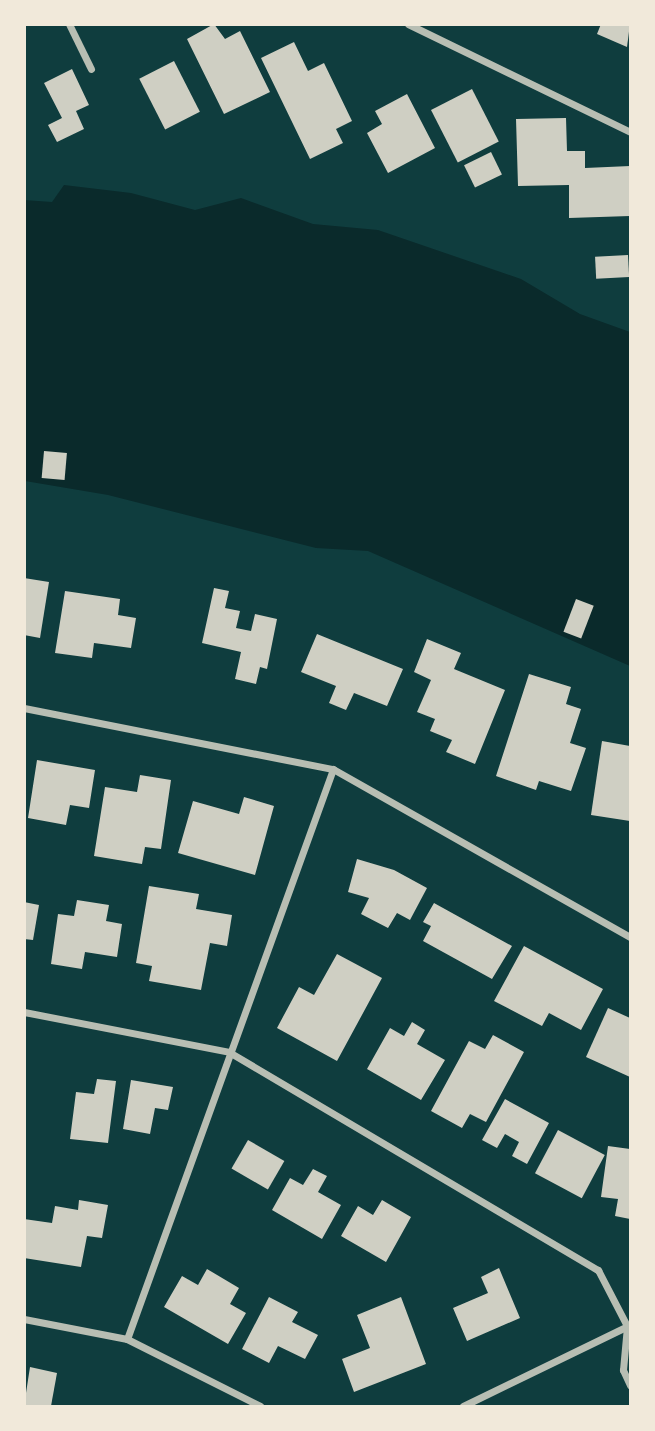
<!DOCTYPE html>
<style>
body{margin:0}
#map{position:relative;width:655px;height:1431px;overflow:hidden;background:#0f3d3e;font-family:"Asap Condensed",sans-serif}
div>[style]{position:absolute}
[style*='--x']{left:calc(var(--x)*1px);top:calc(var(--y)*1px);width:calc(var(--w)*1px);rotate:calc(var(--a)*1deg)}
.water>*{inset:0;background:#0a2a2b}
.building>*{inset:0;background:#cfcfc3;transform-origin:0 0}
.minor>*{height:7px;margin:-3.5px;padding:0 3.5px;transform-origin:3.5px;border-radius:3.5px;background:#b8beb3}
span{translate:-50% -50%;white-space:nowrap;text-align:center;line-height:1.15;-webkit-text-stroke:7px #f1e9da;paint-order:stroke}
.frame{position:absolute;inset:0;border:26px solid #f1e9da;pointer-events:none}
</style>
<div id="map">
<div class="water">
<i style="clip-path:polygon(64px 185px,131px 193px,195px 210px,241px 198px,313px 224px,378px 230px,521px 279px,580px 314px,630px 332px,630px 666px,368px 551px,316px 548px,108px 495px,25px 481px,24px 200px,52px 202px)"></i>
</div>
<div class="building">
<i style="clip-path:polygon(214px 24px,225px 39px,240px 31px,270px 92px,224px 114px,187px 39px)"></i>
<i style="clip-path:polygon(601px 24px,630px 24px,627px 47px,597px 34px)"></i>
<i style="clip-path:polygon(294px 42px,308px 71px,324px 63px,352px 121px,336px 129px,343px 143px,310px 159px,261px 58px)"></i>
<i style="left:174px;top:61px;width:57px;height:39px;rotate:63deg"></i>
<i style="clip-path:polygon(72px 69px,89px 105px,76px 111px,84px 129px,57px 142px,48px 125px,62px 118px,44px 83px)"></i>
<i style="left:472px;top:89px;width:59px;height:46px;rotate:63deg"></i>
<i style="clip-path:polygon(407px 94px,435px 148px,388px 173px,367px 133px,382px 124px,375px 111px)"></i>
<i style="clip-path:polygon(566px 118px,567px 151px,585px 151px,585px 168px,630px 166px,630px 216px,569px 218px,569px 185px,518px 186px,516px 119px)"></i>
<i style="left:491px;top:152px;width:25px;height:30px;rotate:64deg"></i>
<i style="left:628px;top:255px;width:22px;height:33px;rotate:87deg"></i>
<i style="left:44px;top:451px;width:23px;height:27px;rotate:5deg"></i>
<i style="clip-path:polygon(24px 578px,49px 582px,40px 638px,24px 635px)"></i>
<i style="clip-path:polygon(214px 588px,229px 591px,225px 608px,240px 611px,236px 628px,251px 631px,255px 614px,277px 619px,267px 669px,260px 667px,256px 684px,235px 679px,241px 652px,202px 643px)"></i>
<i style="clip-path:polygon(65px 591px,120px 599px,118px 615px,136px 618px,131px 648px,94px 643px,92px 658px,55px 653px)"></i>
<i style="left:576px;top:599px;width:19px;height:35px;rotate:21deg"></i>
<i style="clip-path:polygon(317px 634px,403px 669px,387px 706px,354px 693px,346px 710px,329px 703px,336px 686px,301px 672px)"></i>
<i style="clip-path:polygon(427px 639px,461px 653px,454px 669px,505px 690px,475px 764px,446px 752px,452px 740px,430px 731px,435px 719px,417px 712px,431px 680px,414px 672px)"></i>
<i style="clip-path:polygon(529px 674px,571px 687px,566px 704px,581px 709px,570px 743px,586px 748px,571px 791px,539px 781px,536px 790px,496px 776px)"></i>
<i style="clip-path:polygon(602px 741px,630px 746px,630px 821px,591px 815px)"></i>
<i style="clip-path:polygon(37px 760px,95px 770px,89px 808px,70px 805px,66px 825px,28px 818px)"></i>
<i style="clip-path:polygon(140px 775px,171px 780px,161px 849px,145px 847px,142px 864px,94px 856px,105px 787px,137px 792px)"></i>
<i style="clip-path:polygon(244px 797px,274px 806px,255px 875px,178px 853px,193px 801px,239px 814px)"></i>
<i style="clip-path:polygon(357px 859px,394px 870px,427px 888px,410px 920px,397px 913px,388px 928px,361px 914px,369px 898px,348px 892px)"></i>
<i style="clip-path:polygon(149px 886px,199px 894px,196px 909px,232px 915px,227px 946px,210px 943px,201px 990px,149px 981px,152px 966px,136px 963px)"></i>
<i style="clip-path:polygon(77px 900px,109px 905px,106px 921px,122px 924px,117px 957px,85px 952px,82px 969px,51px 964px,58px 914px,74px 916px)"></i>
<i style="clip-path:polygon(24px 902px,39px 905px,33px 940px,24px 939px)"></i>
<i style="clip-path:polygon(434px 903px,512px 946px,492px 979px,423px 941px,431px 926px,423px 922px)"></i>
<i style="clip-path:polygon(524px 946px,603px 989px,581px 1030px,549px 1013px,542px 1026px,494px 1001px)"></i>
<i style="clip-path:polygon(337px 954px,382px 978px,337px 1061px,277px 1028px,299px 987px,314px 995px)"></i>
<i style="clip-path:polygon(608px 1008px,630px 1018px,630px 1077px,586px 1057px)"></i>
<i style="clip-path:polygon(412px 1022px,425px 1030px,417px 1044px,445px 1060px,421px 1100px,367px 1069px,390px 1028px,404px 1036px)"></i>
<i style="clip-path:polygon(493px 1035px,524px 1052px,486px 1122px,470px 1114px,462px 1128px,431px 1111px,469px 1041px,485px 1049px)"></i>
<i style="clip-path:polygon(97px 1079px,116px 1081px,108px 1143px,70px 1139px,76px 1092px,94px 1094px)"></i>
<i style="clip-path:polygon(131px 1080px,173px 1087px,168px 1110px,155px 1108px,150px 1134px,123px 1129px)"></i>
<i style="clip-path:polygon(505px 1099px,549px 1123px,527px 1164px,512px 1156px,519px 1142px,505px 1134px,497px 1148px,482px 1140px)"></i>
<i style="left:558px;top:1130px;width:53px;height:49px;rotate:28deg"></i>
<i style="left:248px;top:1140px;width:42px;height:33px;rotate:30deg"></i>
<i style="clip-path:polygon(608px 1146px,630px 1149px,630px 1219px,615px 1216px,618px 1199px,601px 1197px)"></i>
<i style="clip-path:polygon(313px 1169px,327px 1176px,318px 1192px,341px 1205px,322px 1239px,272px 1210px,290px 1178px,303px 1185px)"></i>
<i style="clip-path:polygon(79px 1200px,108px 1205px,102px 1238px,87px 1236px,81px 1267px,24px 1258px,24px 1219px,52px 1223px,55px 1206px,78px 1210px)"></i>
<i style="clip-path:polygon(382px 1200px,411px 1217px,386px 1262px,341px 1236px,358px 1206px,373px 1215px)"></i>
<i style="clip-path:polygon(499px 1268px,520px 1318px,467px 1341px,453px 1308px,488px 1293px,481px 1277px)"></i>
<i style="clip-path:polygon(207px 1269px,239px 1288px,230px 1304px,246px 1313px,228px 1344px,164px 1307px,182px 1276px,198px 1285px)"></i>
<i style="clip-path:polygon(269px 1297px,298px 1312px,292px 1322px,318px 1335px,305px 1359px,278px 1346px,269px 1363px,242px 1349px)"></i>
<i style="clip-path:polygon(401px 1297px,426px 1364px,354px 1392px,342px 1359px,370px 1348px,357px 1315px)"></i>
<i style="clip-path:polygon(30px 1367px,57px 1373px,51px 1406px,24px 1406px)"></i>
</div>
<div class="minor">
<i style="--x:69;--y:24;--w:50;--a:63.9"></i>
<i style="--x:408;--y:24;--w:247;--a:25.9"></i>
<i style="--x:24;--y:708;--w:315;--a:11.2"></i>
<i style="--x:333;--y:769;--w:341;--a:29.5"></i>
<i style="--x:24;--y:1012;--w:209;--a:11"></i>
<i style="--x:229;--y:1052;--w:429;--a:30.6"></i>
<i style="--x:598;--y:1270;--w:63;--a:62.6"></i>
<i style="--x:627;--y:1326;--w:44;--a:95.2"></i>
<i style="--x:623;--y:1370;--w:17;--a:65"></i>
<i style="--x:24;--y:1319;--w:105;--a:11"></i>
<i style="--x:127;--y:1339;--w:149;--a:26.7"></i>
<i style="--x:127;--y:1339;--w:606;--a:-70.13"></i>
<i style="--x:463;--y:1406;--w:186;--a:-25.9"></i>
</div>
<div class="frame"></div>
</div>
